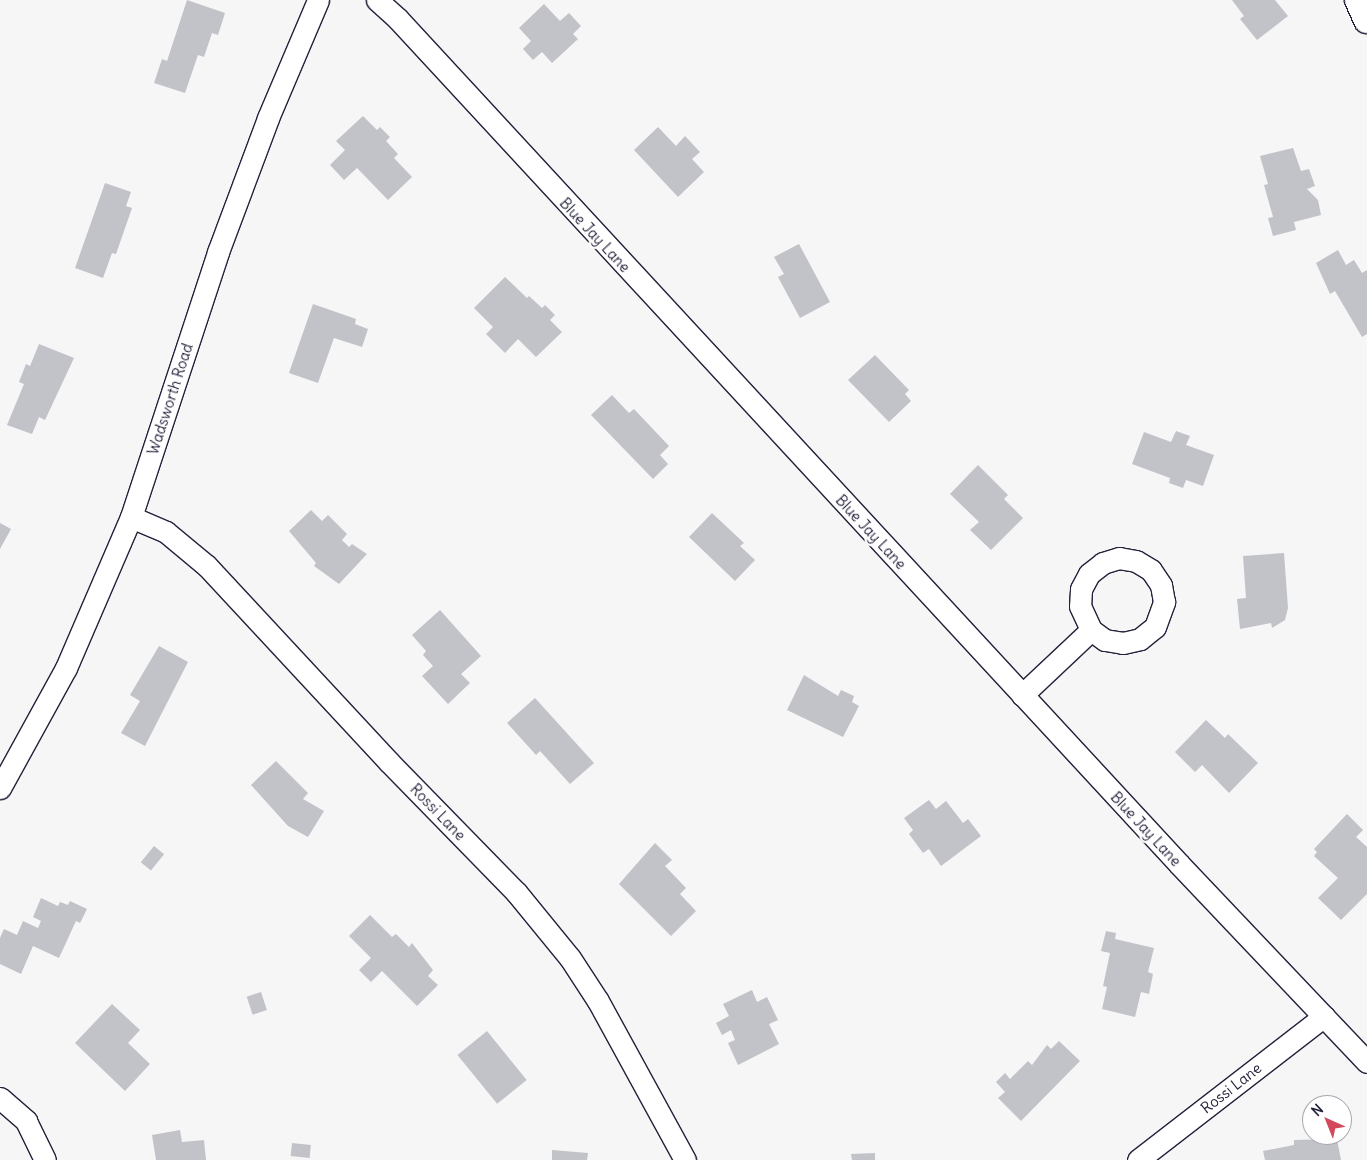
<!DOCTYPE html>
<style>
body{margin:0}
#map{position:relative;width:1367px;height:1160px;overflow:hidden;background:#f6f6f7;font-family:Delius,sans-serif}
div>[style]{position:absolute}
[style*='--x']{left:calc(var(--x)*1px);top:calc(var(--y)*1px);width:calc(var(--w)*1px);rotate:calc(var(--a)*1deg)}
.building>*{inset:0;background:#c2c2c9;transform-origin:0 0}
.roads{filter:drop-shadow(1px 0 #22223b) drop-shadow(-1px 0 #22223b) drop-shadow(0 1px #22223b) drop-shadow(0 -1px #22223b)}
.minor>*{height:21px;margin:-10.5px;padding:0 10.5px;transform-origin:10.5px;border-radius:10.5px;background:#fff}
.tertiary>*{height:26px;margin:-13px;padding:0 13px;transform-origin:13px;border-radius:13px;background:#fff}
span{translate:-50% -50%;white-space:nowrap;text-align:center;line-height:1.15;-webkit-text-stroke:5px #fff;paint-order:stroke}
.street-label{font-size:15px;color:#22223b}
.north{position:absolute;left:1302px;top:1095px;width:50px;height:50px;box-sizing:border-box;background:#fff;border:1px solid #a7a7b1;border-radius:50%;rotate:316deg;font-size:14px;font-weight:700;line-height:20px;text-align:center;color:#22223b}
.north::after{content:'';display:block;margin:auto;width:18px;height:22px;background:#d1495b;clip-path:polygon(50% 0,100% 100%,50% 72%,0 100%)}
</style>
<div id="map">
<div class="building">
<i style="clip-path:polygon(187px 0,225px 13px,218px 35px,212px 33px,204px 57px,198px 55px,185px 93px,154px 83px,162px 59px,167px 61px)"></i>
<i style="clip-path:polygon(1232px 0,1275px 0,1288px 16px,1257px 40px,1240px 19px,1244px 16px)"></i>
<i style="clip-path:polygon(544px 4px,560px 21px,569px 13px,581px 26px,573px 34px,578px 39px,552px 63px,542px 52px,533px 60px,523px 49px,531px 41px,519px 28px)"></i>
<i style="clip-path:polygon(363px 116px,377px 130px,380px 127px,390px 137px,386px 141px,398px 154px,394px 158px,412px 177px,388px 200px,357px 168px,344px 180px,330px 165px,345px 150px,336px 141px)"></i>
<i style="clip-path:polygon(658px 127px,676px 146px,685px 136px,700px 152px,692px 159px,704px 172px,678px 197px,634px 150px)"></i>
<i style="clip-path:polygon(1293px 148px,1301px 171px,1309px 169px,1315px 186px,1307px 189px,1318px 200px,1321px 215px,1294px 222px,1296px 230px,1273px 236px,1268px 218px,1273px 217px,1264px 185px,1268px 184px,1260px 156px)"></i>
<i style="clip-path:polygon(105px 183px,131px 192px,126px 206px,132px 208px,116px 254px,112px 253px,103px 278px,75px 268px)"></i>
<i style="clip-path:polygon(799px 244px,830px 302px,800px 318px,778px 277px,784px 274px,774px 257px)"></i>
<i style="clip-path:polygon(1338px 250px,1346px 265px,1354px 260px,1362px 273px,1367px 270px,1367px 334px,1362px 337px,1335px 291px,1330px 294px,1316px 263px)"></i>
<i style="clip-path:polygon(505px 277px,527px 298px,529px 296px,542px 308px,545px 305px,555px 315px,550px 320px,562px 332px,536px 357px,518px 339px,505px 353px,486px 334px,493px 327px,474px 308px)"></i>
<i style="clip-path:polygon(313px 304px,356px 319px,355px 324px,368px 329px,362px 347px,334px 338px,318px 383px,289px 373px)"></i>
<i style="clip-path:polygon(39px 344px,74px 358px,45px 420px,39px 417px,32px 434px,7px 425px,24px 384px,19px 382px,26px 364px,30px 366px)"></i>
<i style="clip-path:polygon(875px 355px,909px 390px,905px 394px,911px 401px,889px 422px,848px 380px)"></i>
<i style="clip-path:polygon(612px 395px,629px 413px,634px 409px,669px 446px,660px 455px,668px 464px,653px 479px,591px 415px)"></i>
<i style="clip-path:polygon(1176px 431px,1190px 436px,1186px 445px,1214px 455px,1203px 486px,1186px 480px,1183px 488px,1169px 483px,1170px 478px,1132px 464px,1144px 432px,1171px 442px)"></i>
<i style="clip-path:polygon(978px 465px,1008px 495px,1004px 499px,1023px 518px,991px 550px,970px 530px,979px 522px,950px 494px)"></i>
<i style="clip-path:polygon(311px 510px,322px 521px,328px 515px,347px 534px,342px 540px,349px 547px,352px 544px,367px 554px,339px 584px,314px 566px,316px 563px,289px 531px)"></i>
<i style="clip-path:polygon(712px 513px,744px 543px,740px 546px,755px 560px,735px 581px,689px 537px)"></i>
<i style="clip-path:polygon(0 523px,11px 529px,0 549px)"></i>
<i style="clip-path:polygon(1284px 553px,1288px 608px,1285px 620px,1272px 628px,1271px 623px,1240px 629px,1237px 599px,1246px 598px,1243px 556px)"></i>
<i style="clip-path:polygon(440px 610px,481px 656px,461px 674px,470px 683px,448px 704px,422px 676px,433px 666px,423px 655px,426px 651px,412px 635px)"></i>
<i style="clip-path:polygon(159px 646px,188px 662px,145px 746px,121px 733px,140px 701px,130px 695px)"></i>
<i style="clip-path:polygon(804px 675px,838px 696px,841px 690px,854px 696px,852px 702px,859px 706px,843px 737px,787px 710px)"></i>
<i style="clip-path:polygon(535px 698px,594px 763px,570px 784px,540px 751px,536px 755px,507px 723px)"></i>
<i style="clip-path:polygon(1206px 720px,1225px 738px,1228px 734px,1258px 763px,1229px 793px,1202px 765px,1195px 772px,1175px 752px)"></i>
<i style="clip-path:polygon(276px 761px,308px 793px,303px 799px,324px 811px,308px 837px,288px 826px,251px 785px)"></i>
<i style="clip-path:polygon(929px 800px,936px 809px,946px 801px,963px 823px,968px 819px,981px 836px,941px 866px,929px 849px,923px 853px,909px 834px,913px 830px,904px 818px)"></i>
<i style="clip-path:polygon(1347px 814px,1363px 830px,1356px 837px,1367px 847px,1367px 894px,1341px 920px,1318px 898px,1338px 878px,1314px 856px,1317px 852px,1314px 849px)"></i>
<i style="clip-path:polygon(655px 843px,672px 860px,665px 866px,686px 888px,680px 894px,696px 911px,671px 936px,619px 884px)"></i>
<i style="left:154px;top:846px;width:13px;height:21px;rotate:39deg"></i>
<i style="clip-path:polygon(41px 898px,58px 906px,60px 902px,68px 905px,70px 901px,87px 909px,80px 923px,76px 921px,59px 958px,33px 946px,21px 974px,0 964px,0 938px,4px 929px,17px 935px,23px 921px,38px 928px,41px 921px,33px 917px)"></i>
<i style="clip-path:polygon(370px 915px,392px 937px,396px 934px,409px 947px,412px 943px,433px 970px,428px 976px,438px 985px,417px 1006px,382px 971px,371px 982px,359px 970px,371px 958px,349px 936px)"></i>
<i style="clip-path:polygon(1106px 931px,1116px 933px,1115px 939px,1154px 948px,1148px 972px,1153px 974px,1149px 994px,1141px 992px,1135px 1017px,1102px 1009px,1107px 987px,1103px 986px,1110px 953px,1101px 951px)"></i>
<i style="clip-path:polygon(752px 990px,757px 1002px,767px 997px,778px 1020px,769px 1024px,779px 1044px,738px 1065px,728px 1043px,735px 1040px,731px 1030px,722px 1035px,716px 1023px,729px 1016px,723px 1004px)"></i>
<i style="left:261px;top:992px;width:19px;height:15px;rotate:72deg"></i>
<i style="clip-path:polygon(112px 1004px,140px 1030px,128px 1043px,150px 1064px,125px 1091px,75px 1043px)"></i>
<i style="left:487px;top:1031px;width:63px;height:38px;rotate:51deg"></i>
<i style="clip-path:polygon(1059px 1041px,1080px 1061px,1021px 1121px,998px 1098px,1005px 1092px,996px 1082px,1005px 1073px,1010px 1079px,1028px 1061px,1032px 1065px,1047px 1045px,1051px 1049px)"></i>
<i style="clip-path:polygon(180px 1130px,182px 1142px,204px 1140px,206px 1160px,156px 1160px,152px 1135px)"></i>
<i style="clip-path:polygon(1337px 1139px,1341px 1160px,1265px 1160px,1263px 1151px,1294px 1145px,1294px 1140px)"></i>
<i style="left:292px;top:1143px;width:19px;height:13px;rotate:6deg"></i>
<i style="clip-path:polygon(552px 1150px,588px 1153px,587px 1160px,552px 1160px)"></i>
<i style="clip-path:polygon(875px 1153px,875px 1160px,852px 1160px,851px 1154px)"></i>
</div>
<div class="roads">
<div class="minor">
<i style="--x:377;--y:0;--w:27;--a:42"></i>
<i style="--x:397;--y:18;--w:1152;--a:47.25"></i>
<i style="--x:1179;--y:864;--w:273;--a:46.5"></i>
<i style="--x:131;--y:517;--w:38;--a:23"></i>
<i style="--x:166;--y:532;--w:53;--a:39.7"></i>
<i style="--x:207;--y:566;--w:267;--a:47.1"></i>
<i style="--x:389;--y:762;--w:182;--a:45.7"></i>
<i style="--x:516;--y:892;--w:85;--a:50.7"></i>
<i style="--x:570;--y:958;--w:51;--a:56.9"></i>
<i style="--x:598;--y:1001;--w:181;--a:61.3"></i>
<i style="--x:1022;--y:695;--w:95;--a:-43.3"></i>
<i style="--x:1091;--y:630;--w:17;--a:36"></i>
<i style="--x:1105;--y:640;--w:18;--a:9"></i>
<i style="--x:1123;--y:643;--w:17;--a:-13"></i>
<i style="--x:1140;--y:639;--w:19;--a:-39"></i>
<i style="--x:1155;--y:627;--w:27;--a:-70"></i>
<i style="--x:1164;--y:602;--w:17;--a:-100"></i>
<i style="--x:1161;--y:585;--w:18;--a:-124"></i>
<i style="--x:1151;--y:570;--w:17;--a:-149"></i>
<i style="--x:1136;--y:561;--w:17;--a:-170"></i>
<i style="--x:1119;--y:558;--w:17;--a:163"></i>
<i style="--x:1103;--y:563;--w:18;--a:142"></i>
<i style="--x:1089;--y:574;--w:17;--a:118"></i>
<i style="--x:1081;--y:589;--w:17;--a:93"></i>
<i style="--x:1080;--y:606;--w:26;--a:65"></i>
<i style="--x:0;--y:788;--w:137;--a:-61.2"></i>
<i style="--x:66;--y:668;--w:164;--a:-66.7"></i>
<i style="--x:131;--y:517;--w:279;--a:-71.8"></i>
<i style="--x:218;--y:252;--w:143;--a:-69.5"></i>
<i style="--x:268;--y:118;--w:128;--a:-67"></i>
<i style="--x:0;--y:1098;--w:35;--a:41"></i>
<i style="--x:26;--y:1121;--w:43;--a:64"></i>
<i style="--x:1138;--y:1160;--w:235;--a:-37.7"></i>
</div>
<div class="tertiary">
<i style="--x:1358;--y:0;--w:22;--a:66"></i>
</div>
</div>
<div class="street-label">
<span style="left:595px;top:235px;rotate:47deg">Blue Jay Lane</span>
<span style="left:170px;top:399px;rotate:-72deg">Wadsworth Road</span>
<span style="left:871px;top:532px;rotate:47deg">Blue Jay Lane</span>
<span style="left:438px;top:812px;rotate:46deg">Rossi Lane</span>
<span style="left:1146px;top:829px;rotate:47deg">Blue Jay Lane</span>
<span style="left:1231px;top:1088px;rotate:-38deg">Rossi Lane</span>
</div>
<div class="north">N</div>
</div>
